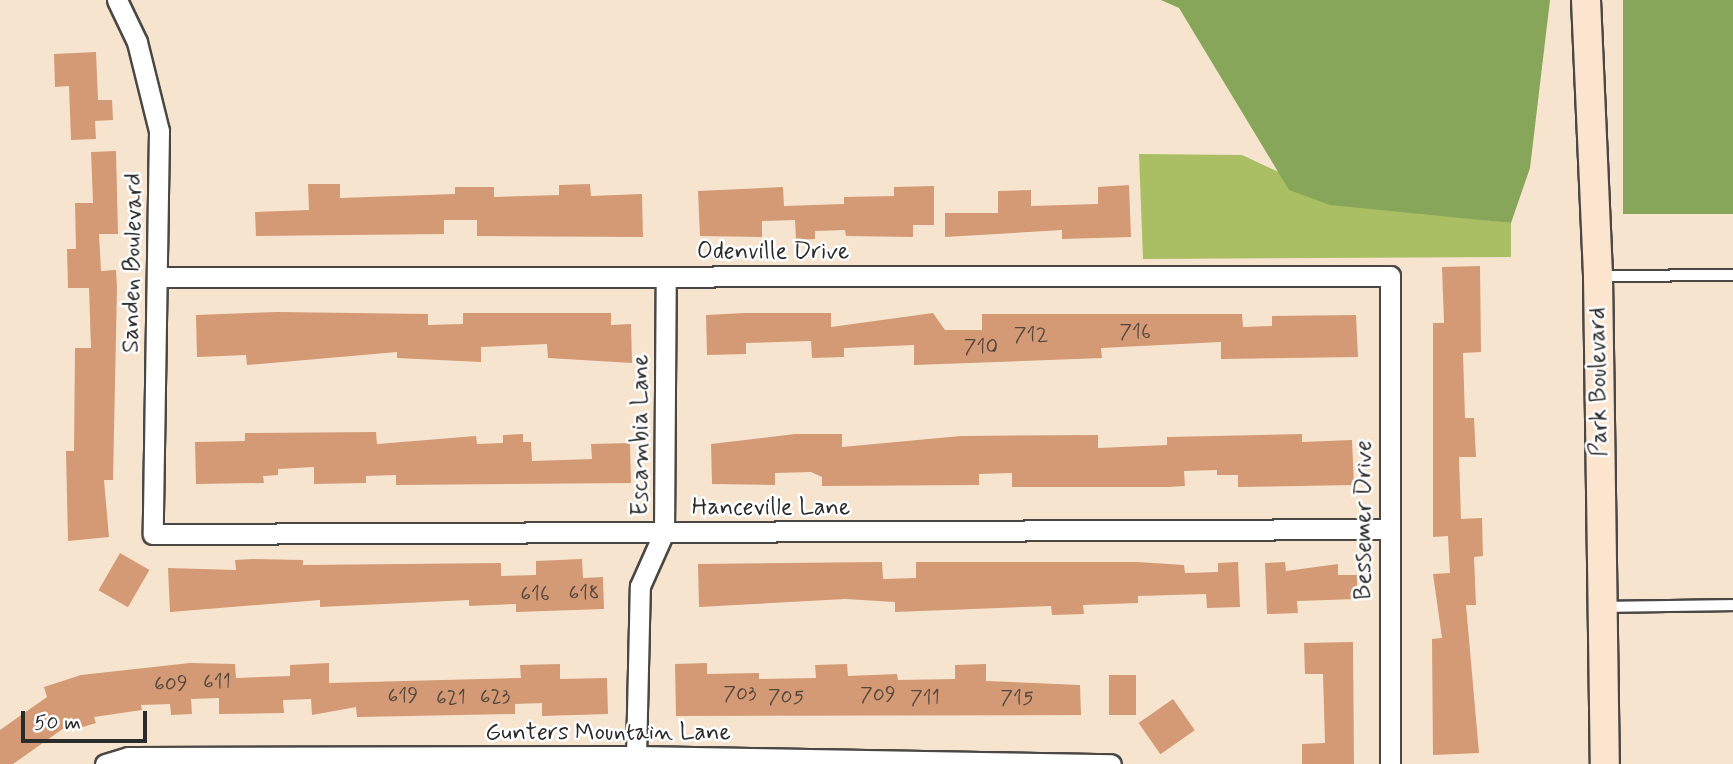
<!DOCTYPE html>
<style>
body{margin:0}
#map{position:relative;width:1733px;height:764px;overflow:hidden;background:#f7e4cf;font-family:Mynerve,sans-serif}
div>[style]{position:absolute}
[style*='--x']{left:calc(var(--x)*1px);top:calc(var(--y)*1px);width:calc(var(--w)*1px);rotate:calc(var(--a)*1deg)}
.green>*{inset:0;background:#aabf63}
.forest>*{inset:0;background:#87a659;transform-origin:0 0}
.building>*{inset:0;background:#d39a75;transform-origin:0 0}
.roads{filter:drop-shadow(2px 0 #4a4744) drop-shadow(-2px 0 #4a4744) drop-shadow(0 2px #4a4744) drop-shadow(0 -2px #4a4744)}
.service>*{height:10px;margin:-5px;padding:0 5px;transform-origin:5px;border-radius:5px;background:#fff}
.minor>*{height:19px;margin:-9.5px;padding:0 9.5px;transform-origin:9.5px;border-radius:9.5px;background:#fff}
.secondary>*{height:28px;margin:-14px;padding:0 14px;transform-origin:14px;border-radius:14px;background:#fbe5cf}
span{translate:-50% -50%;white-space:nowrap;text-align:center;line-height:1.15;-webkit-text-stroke:5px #fff;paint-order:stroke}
.number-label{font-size:21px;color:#55473e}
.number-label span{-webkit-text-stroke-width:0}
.street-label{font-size:24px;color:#2b2b2b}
.scale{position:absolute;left:21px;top:711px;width:126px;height:32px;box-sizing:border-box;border:4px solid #2b2b2b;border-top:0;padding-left:9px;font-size:21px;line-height:24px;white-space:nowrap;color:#2b2b2b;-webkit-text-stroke:5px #fff;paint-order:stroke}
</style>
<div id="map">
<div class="green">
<i style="clip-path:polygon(1139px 154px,1242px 155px,1350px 205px,1511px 223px,1511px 257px,1143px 259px)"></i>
</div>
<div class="forest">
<i style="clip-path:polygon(1161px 0,1550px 0,1530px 168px,1511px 223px,1330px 205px,1289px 190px,1179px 8px)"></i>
<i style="left:1623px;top:0;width:110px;height:214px"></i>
</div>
<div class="building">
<i style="clip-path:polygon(96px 52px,98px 100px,112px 100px,113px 120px,95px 121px,96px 139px,71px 140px,69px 86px,55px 87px,54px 54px)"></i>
<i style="clip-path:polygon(116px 151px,118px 234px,99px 234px,101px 271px,116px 270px,117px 287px,113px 480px,104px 480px,109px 537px,68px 541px,66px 451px,74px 451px,75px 348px,91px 348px,89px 288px,68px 288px,67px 249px,76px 249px,75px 203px,93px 203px,91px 152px)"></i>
<i style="clip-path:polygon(308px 184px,340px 184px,340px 198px,455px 194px,455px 187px,494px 187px,494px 197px,559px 195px,559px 185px,590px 184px,591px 196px,642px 194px,643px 237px,477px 236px,477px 220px,444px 220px,444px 234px,256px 236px,255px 212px,309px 210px)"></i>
<i style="clip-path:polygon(1129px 185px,1131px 237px,1062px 239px,1062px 230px,945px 237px,945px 213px,998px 213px,998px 191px,1031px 190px,1031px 206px,1098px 204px,1098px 187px)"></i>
<i style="clip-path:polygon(934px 186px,934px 225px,913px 225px,913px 237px,846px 236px,845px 230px,815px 231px,815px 239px,796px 240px,795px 220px,762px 221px,762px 237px,700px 236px,698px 191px,783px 187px,784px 206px,844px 204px,844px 197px,894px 196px,894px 187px)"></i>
<i style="clip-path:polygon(1480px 266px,1481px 352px,1463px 353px,1465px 418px,1474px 418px,1476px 457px,1459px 457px,1461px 519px,1482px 518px,1483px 556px,1474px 557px,1476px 605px,1466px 605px,1479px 753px,1433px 755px,1432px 639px,1442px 638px,1433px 574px,1450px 573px,1448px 536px,1433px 537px,1433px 323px,1444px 323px,1442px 267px)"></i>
<i style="clip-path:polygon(277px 312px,428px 314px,428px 325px,463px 324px,463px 313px,611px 313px,611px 325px,631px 324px,632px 363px,548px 358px,547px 344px,481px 347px,481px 362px,397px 358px,397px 352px,247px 365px,246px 355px,197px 357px,196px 315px)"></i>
<i style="clip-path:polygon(745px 313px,831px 313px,831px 327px,933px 313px,945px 330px,982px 330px,982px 314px,1242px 314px,1243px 327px,1272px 326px,1272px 316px,1356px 315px,1358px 357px,1221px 359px,1221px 342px,1101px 348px,1102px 358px,914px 365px,914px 345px,844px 348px,844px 357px,812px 358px,811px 341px,746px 343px,746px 354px,707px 355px,706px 315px)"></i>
<i style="clip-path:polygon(376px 432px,377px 444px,476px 436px,477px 444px,503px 443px,503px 435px,523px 434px,523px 442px,531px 442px,532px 461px,592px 459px,591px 444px,630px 443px,631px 483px,396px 485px,396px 475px,366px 476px,366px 483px,314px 484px,314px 467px,278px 469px,278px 475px,263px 476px,264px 483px,196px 484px,195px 442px,245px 441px,245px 433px)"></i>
<i style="clip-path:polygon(795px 434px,842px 434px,842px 447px,961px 436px,1098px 435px,1098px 448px,1167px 445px,1167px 437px,1302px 434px,1302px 442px,1352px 440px,1354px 485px,1238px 487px,1238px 475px,1217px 475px,1217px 470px,1184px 471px,1185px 486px,1169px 487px,1012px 487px,1012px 473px,979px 474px,979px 485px,822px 486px,822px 477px,811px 472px,775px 473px,775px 485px,712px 484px,711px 444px)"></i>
<i style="left:120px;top:553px;width:34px;height:43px;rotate:30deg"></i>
<i style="clip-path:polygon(253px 559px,303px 560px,303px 565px,501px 563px,501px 576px,536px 575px,536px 561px,582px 559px,583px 578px,603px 577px,604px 609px,516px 612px,516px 604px,469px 606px,469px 600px,320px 607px,320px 600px,170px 612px,168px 568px,236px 570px,235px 560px)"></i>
<i style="clip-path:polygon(882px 562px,883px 579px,916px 578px,916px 562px,1137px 562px,1184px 565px,1185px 573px,1218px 572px,1218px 563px,1238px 562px,1240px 607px,1207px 608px,1206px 594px,1138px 596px,1138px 603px,1083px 605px,1084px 614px,1052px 615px,1051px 606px,895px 612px,895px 602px,845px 599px,699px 607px,698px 564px)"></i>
<i style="clip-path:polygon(1285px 562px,1286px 571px,1338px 564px,1338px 575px,1357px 575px,1357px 599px,1297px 601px,1298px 613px,1267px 614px,1265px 563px)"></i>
<i style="clip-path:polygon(1353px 642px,1354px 764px,1302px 764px,1302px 744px,1325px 743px,1323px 674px,1305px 674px,1304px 643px)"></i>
<i style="clip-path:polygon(329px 663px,329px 683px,521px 678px,520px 665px,560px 664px,560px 679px,607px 678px,608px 714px,542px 716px,542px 703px,515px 704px,515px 714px,357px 717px,356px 707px,312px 715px,311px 699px,283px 700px,284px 713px,219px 714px,219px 698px,191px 699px,192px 714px,171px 715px,170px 704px,141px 705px,142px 710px,94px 717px,96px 723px,76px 729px,74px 721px,13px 764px,0 764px,0 730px,47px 697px,44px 687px,81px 675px,190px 663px,235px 664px,236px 678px,290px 676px,290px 665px)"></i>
<i style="clip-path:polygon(707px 663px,707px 674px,759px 673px,759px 679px,816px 678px,815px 665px,847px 664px,848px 676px,897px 674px,898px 680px,955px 679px,955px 665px,986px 664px,986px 681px,1080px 685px,1081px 715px,676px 716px,675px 664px)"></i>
<i style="left:1109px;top:675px;width:27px;height:40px"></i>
<i style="left:1173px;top:699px;width:38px;height:42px;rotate:55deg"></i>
</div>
<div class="roads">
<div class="service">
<i style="--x:1599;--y:276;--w:134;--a:-0.4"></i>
<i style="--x:1604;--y:607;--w:129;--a:-0.9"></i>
</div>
<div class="minor">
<i style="--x:117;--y:0;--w:47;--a:64.5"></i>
<i style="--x:137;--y:42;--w:92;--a:76.1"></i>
<i style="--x:159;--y:131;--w:403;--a:90.9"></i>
<i style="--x:153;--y:534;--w:1235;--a:-0.23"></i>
<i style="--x:157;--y:277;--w:1233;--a:-0.05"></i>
<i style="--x:1390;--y:276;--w:488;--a:90"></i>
<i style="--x:636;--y:756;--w:170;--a:-88.7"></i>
<i style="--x:640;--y:586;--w:59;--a:-66"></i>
<i style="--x:664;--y:532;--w:255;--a:-89.6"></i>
<i style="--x:105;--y:764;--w:24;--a:-17"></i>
<i style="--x:128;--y:757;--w:508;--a:-0.11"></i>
<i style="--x:636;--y:756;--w:475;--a:1"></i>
</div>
<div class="secondary">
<i style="--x:1586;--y:0;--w:276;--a:87.5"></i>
<i style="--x:1598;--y:276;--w:488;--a:89.2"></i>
</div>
</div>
<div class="number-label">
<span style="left:1135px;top:332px">716</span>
<span style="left:1031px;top:335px">712</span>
<span style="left:981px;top:347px">710</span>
<span style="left:584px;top:593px">618</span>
<span style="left:535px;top:594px">616</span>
<span style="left:217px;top:682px">611</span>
<span style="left:171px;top:684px">609</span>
<span style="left:740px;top:694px">703</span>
<span style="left:878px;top:695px">709</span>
<span style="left:403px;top:696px">619</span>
<span style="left:495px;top:697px">623</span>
<span style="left:786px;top:697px">705</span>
<span style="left:451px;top:698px">621</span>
<span style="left:925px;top:698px">711</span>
<span style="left:1017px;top:698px">715</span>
</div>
<div class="street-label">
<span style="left:773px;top:252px">Odenville Drive</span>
<span style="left:133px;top:263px;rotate:-89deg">Sanden Boulevard</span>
<span style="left:1599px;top:382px;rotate:-91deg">Park Boulevard</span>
<span style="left:641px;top:435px;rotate:-90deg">Escambia Lane</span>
<span style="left:771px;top:508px">Hanceville Lane</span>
<span style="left:1364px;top:520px;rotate:-90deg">Bessemer Drive</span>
<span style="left:608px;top:733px">Gunters Mountain Lane</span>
</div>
<div class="scale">50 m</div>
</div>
